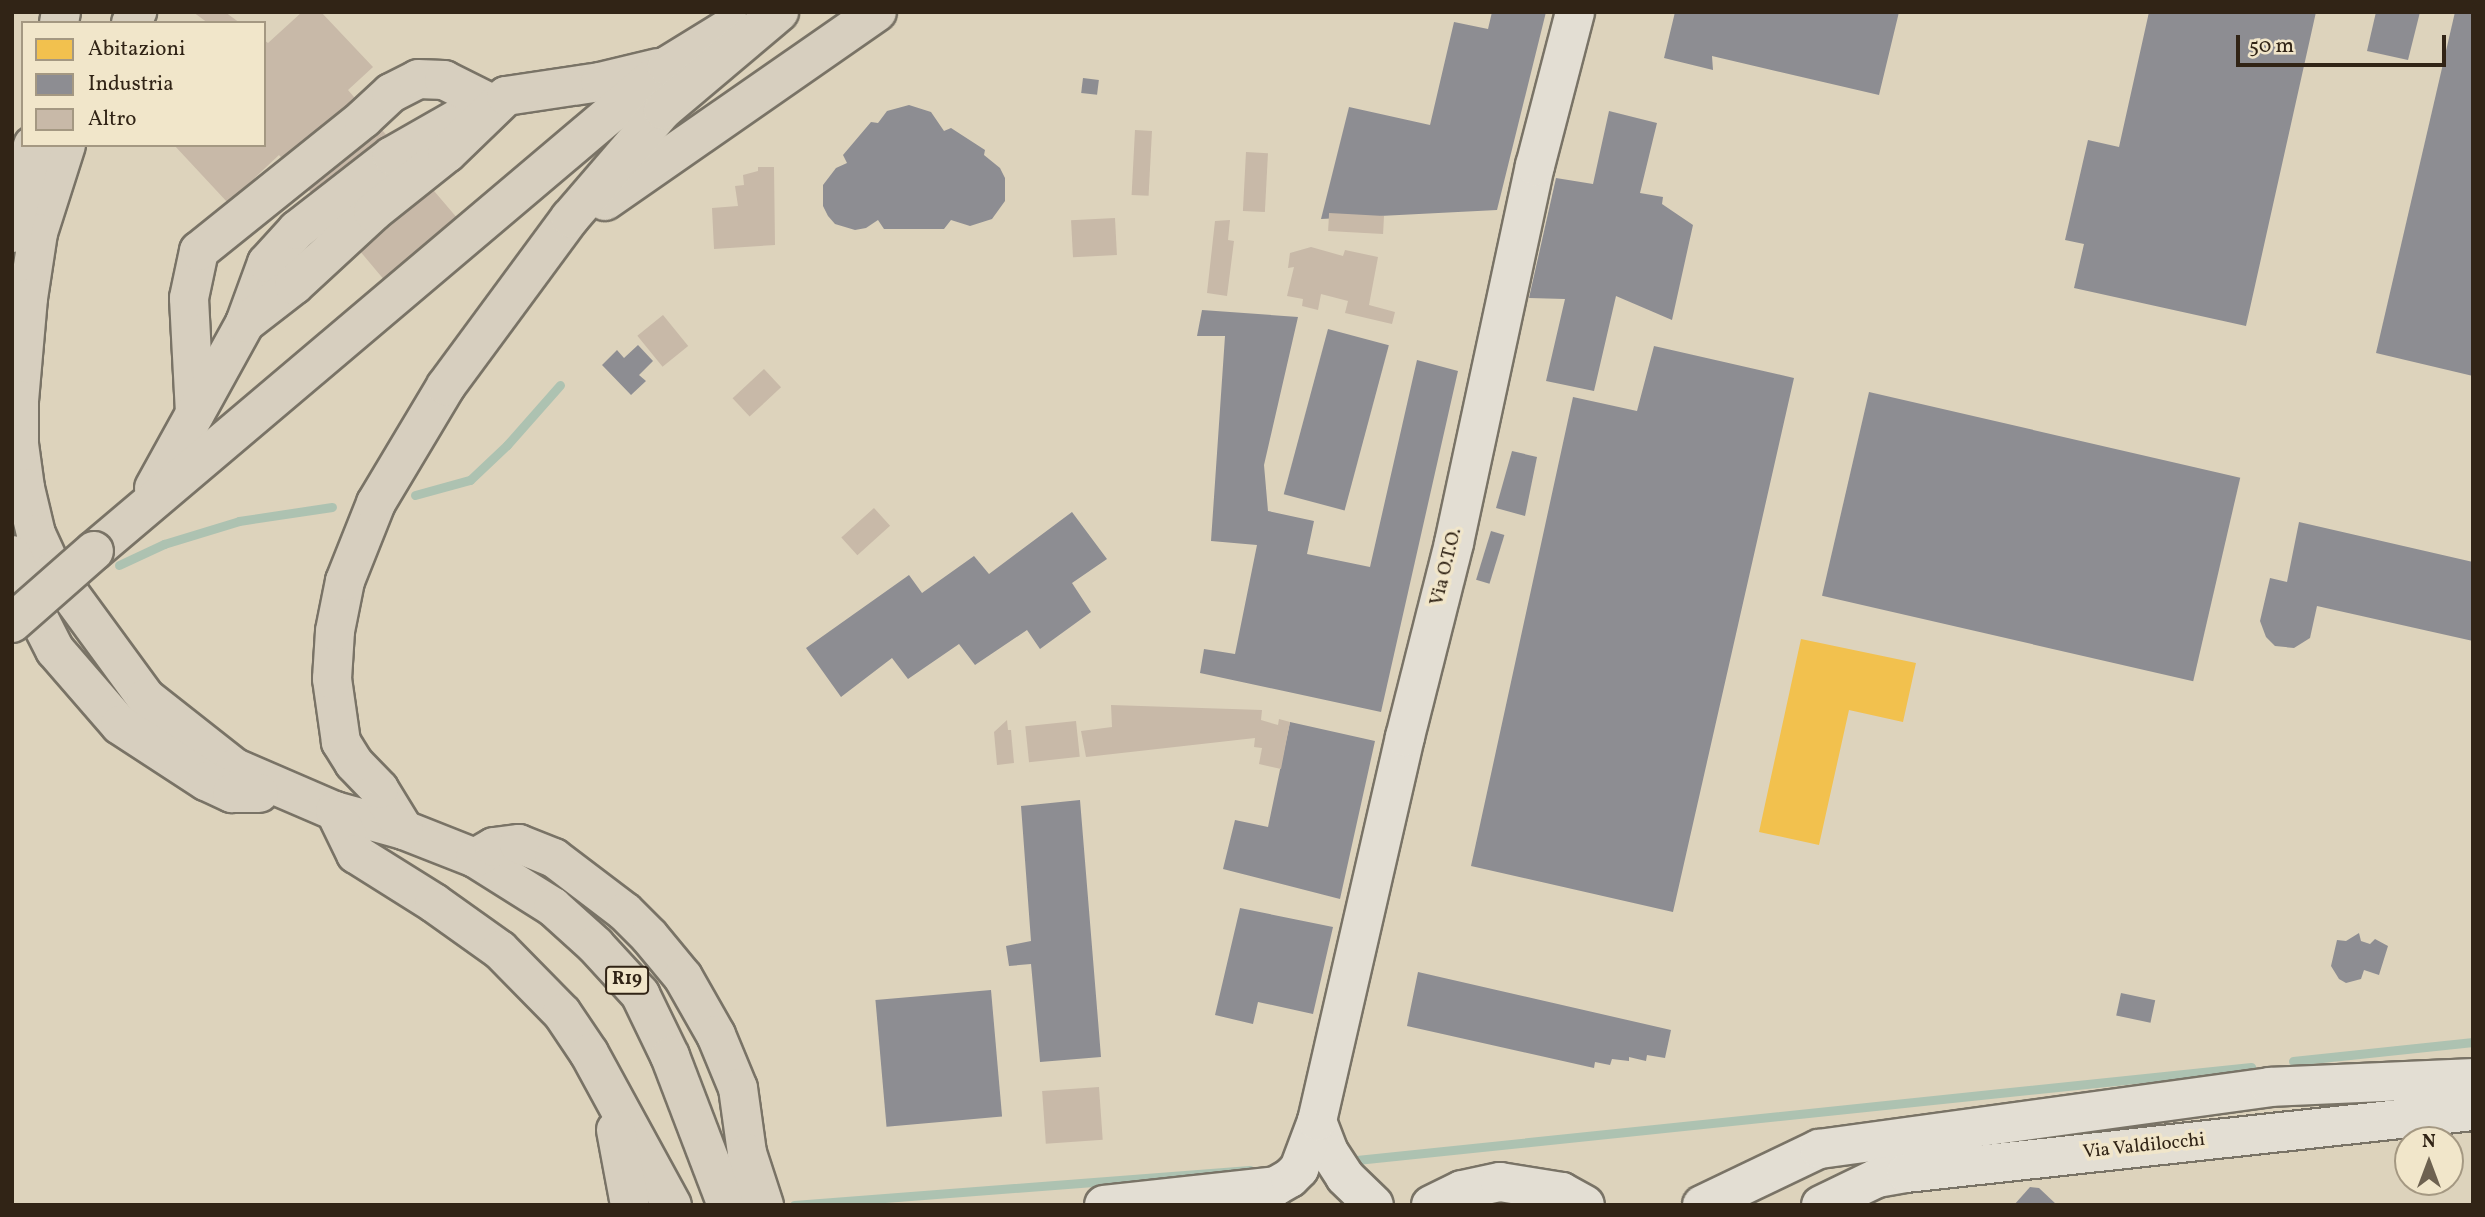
<!DOCTYPE html>
<style>
body{margin:0}
#map{position:relative;width:2485px;height:1217px;overflow:hidden;background:#ddd3bc;font-family:Vollkorn,serif}
div>[style]{position:absolute}
[style*='--x']{left:calc(var(--x)*1px);top:calc(var(--y)*1px);width:calc(var(--w)*1px);rotate:calc(var(--a)*1deg)}
.homes>*{inset:0;background:#f2c14e}
.industry>*{inset:0;background:#8d8d92;transform-origin:0 0}
.stream>*{height:9px;margin:-4.5px;padding:0 4.5px;transform-origin:4.5px;border-radius:4.5px;background:#adc2b1}
.building>*{inset:0;background:#c8b9a8;transform-origin:0 0}
.roads{filter:drop-shadow(2px 0 #797366) drop-shadow(-2px 0 #797366) drop-shadow(0 2px #797366) drop-shadow(0 -2px #797366)}
.secondary>*{height:38px;margin:-19px;padding:0 19px;transform-origin:19px;border-radius:19px;background:#e3ded3}
.highway>*{height:38px;margin:-19px;padding:0 19px;transform-origin:19px;border-radius:19px;background:#d7cfbf}
.bridges{filter:drop-shadow(2px 0 #797366) drop-shadow(-2px 0 #797366) drop-shadow(0 2px #797366) drop-shadow(0 -2px #797366)}
.highway-bridge>*{height:38px;margin:-19px;padding:0 19px;transform-origin:19px;border-radius:19px;background:#d7cfbf}
span{translate:-50% -50%;white-space:nowrap;text-align:center;line-height:1.15;-webkit-text-stroke:7px #f1e6ca;paint-order:stroke}
.shield-label span{padding:2px 5px;background:#f1e6ca;border:2px solid;border-radius:5px;-webkit-text-stroke-width:0}
.shield-label{font-size:18px;color:#312416;font-weight:700}
.street-label{font-size:19px;color:#312416}
.frame{position:absolute;inset:0;border:14px solid #312416;pointer-events:none}
.legend{position:absolute;left:21px;top:21px;width:245px;height:126px;box-sizing:border-box;background:#f1e6ca;border:2px solid #a49882;margin:0;padding:9px 12px;list-style:none;font-size:21px;color:#312416}
.legend li{display:flex;align-items:center;gap:14px;height:35px}
.legend b{width:35px;border:2px solid #a49882}
.north{position:absolute;left:2394px;top:1126px;width:70px;height:70px;box-sizing:border-box;background:#f1e6ca;border:2px solid #a49882;border-radius:50%;rotate:0deg;font-size:19px;font-weight:700;line-height:28px;text-align:center;color:#312416}
.north::after{content:'';display:block;margin:auto;width:24px;height:32px;background:#6d6150;clip-path:polygon(50% 0,100% 100%,50% 72%,0 100%)}
.scale{position:absolute;left:2236px;top:35px;width:210px;height:32px;box-sizing:border-box;border:4px solid #312416;border-top:0;padding-left:9px;font-size:21px;line-height:24px;white-space:nowrap;color:#312416;-webkit-text-stroke:5px #f1e6ca;paint-order:stroke}
</style>
<div id="map">
<div class="homes">
<i style="clip-path:polygon(1801px 639px,1916px 663px,1903px 722px,1849px 710px,1819px 845px,1759px 832px)"></i>
</div>
<div class="industry">
<i style="clip-path:polygon(1492px 12px,1546px 12px,1497px 210px,1321px 219px,1349px 107px,1430px 125px,1454px 22px,1488px 29px)"></i>
<i style="clip-path:polygon(1675px 12px,1899px 12px,1879px 95px,1712px 56px,1713px 70px,1664px 58px)"></i>
<i style="clip-path:polygon(2149px 12px,2316px 12px,2246px 326px,2074px 288px,2084px 244px,2065px 240px,2088px 140px,2119px 147px)"></i>
<i style="clip-path:polygon(2376px 12px,2420px 12px,2408px 60px,2367px 51px)"></i>
<i style="clip-path:polygon(2455px 12px,2473px 12px,2473px 376px,2376px 353px)"></i>
<i style="left:1083px;top:78px;width:16px;height:15px;rotate:7deg"></i>
<i style="clip-path:polygon(909px 105px,931px 112px,944px 131px,951px 128px,985px 150px,984px 155px,1000px 168px,1005px 178px,1005px 201px,992px 219px,970px 226px,951px 220px,944px 229px,884px 229px,878px 220px,866px 228px,855px 230px,835px 224px,828px 216px,823px 206px,823px 185px,836px 168px,847px 163px,843px 155px,871px 122px,878px 123px,887px 111px)"></i>
<i style="clip-path:polygon(1609px 111px,1657px 123px,1640px 193px,1663px 197px,1662px 204px,1693px 225px,1672px 320px,1616px 296px,1594px 391px,1546px 381px,1565px 299px,1529px 298px,1556px 178px,1593px 184px)"></i>
<i style="clip-path:polygon(1202px 310px,1298px 317px,1264px 465px,1268px 511px,1314px 521px,1307px 554px,1370px 567px,1417px 360px,1458px 371px,1381px 712px,1200px 673px,1204px 649px,1235px 654px,1257px 545px,1211px 541px,1225px 336px,1197px 336px)"></i>
<i style="left:1328px;top:329px;width:63px;height:171px;rotate:15deg"></i>
<i style="clip-path:polygon(638px 345px,653px 361px,639px 375px,646px 381px,631px 395px,602px 365px,617px 350px,624px 358px)"></i>
<i style="clip-path:polygon(1654px 346px,1794px 378px,1673px 912px,1471px 866px,1573px 397px,1637px 411px)"></i>
<i style="left:1869px;top:392px;width:381px;height:209px;rotate:13deg"></i>
<i style="clip-path:polygon(1512px 451px,1537px 457px,1525px 516px,1496px 508px)"></i>
<i style="clip-path:polygon(1072px 512px,1107px 559px,1072px 583px,1091px 612px,1040px 649px,1027px 630px,975px 665px,959px 644px,908px 679px,892px 658px,841px 697px,806px 648px,909px 575px,922px 593px,974px 556px,989px 574px)"></i>
<i style="clip-path:polygon(2299px 522px,2473px 562px,2473px 641px,2317px 606px,2310px 638px,2294px 648px,2275px 646px,2266px 637px,2260px 621px,2270px 578px,2287px 582px)"></i>
<i style="left:1491px;top:531px;width:14px;height:51px;rotate:17deg"></i>
<i style="clip-path:polygon(1290px 722px,1375px 741px,1340px 899px,1223px 869px,1235px 820px,1268px 827px)"></i>
<i style="clip-path:polygon(1080px 800px,1101px 1057px,1040px 1062px,1031px 964px,1009px 966px,1006px 946px,1031px 941px,1021px 806px)"></i>
<i style="clip-path:polygon(1240px 908px,1333px 927px,1313px 1014px,1258px 1002px,1253px 1024px,1215px 1015px)"></i>
<i style="clip-path:polygon(2359px 933px,2361px 941px,2370px 944px,2375px 939px,2388px 946px,2379px 975px,2364px 970px,2361px 979px,2346px 983px,2339px 979px,2331px 966px,2337px 940px,2346px 941px)"></i>
<i style="clip-path:polygon(1418px 972px,1671px 1030px,1665px 1058px,1647px 1055px,1646px 1061px,1629px 1057px,1629px 1061px,1612px 1059px,1610px 1065px,1595px 1062px,1594px 1068px,1407px 1026px)"></i>
<i style="left:991px;top:990px;width:127px;height:116px;rotate:85deg"></i>
<i style="left:2121px;top:993px;width:35px;height:23px;rotate:12deg"></i>
<i style="clip-path:polygon(2030px 1187px,2039px 1188px,2057px 1205px,2014px 1205px)"></i>
</div>
<div class="stream">
<i style="--x:415;--y:495;--w:57;--a:-15.3"></i>
<i style="--x:470;--y:480;--w:51;--a:-43.4"></i>
<i style="--x:507;--y:445;--w:80;--a:-48.5"></i>
<i style="--x:119;--y:565;--w:50;--a:-25"></i>
<i style="--x:164;--y:544;--w:78;--a:-17"></i>
<i style="--x:239;--y:521;--w:94;--a:-8.6"></i>
<i style="--x:2293;--y:1061;--w:181;--a:-6"></i>
<i style="--x:1347;--y:1161;--w:909;--a:-5.94"></i>
<i style="--x:794;--y:1205;--w:457;--a:-4.4"></i>
</div>
<div class="building">
<i style="clip-path:polygon(193px 12px,225px 12px,240px 23px,208px 23px)"></i>
<i style="clip-path:polygon(302px 12px,321px 12px,373px 67px,348px 90px,481px 246px,407px 307px,279px 155px,228px 203px,174px 145px,264px 145px,264px 40px,268px 43px)"></i>
<i style="left:1135px;top:130px;width:17px;height:65px;rotate:3deg"></i>
<i style="left:1246px;top:152px;width:22px;height:59px;rotate:3deg"></i>
<i style="clip-path:polygon(758px 167px,774px 167px,775px 245px,714px 249px,712px 208px,738px 206px,735px 186px,744px 185px,743px 175px,758px 171px)"></i>
<i style="left:1384px;top:216px;width:18px;height:55px;rotate:93deg"></i>
<i style="left:1115px;top:218px;width:37px;height:44px;rotate:87deg"></i>
<i style="clip-path:polygon(1230px 220px,1228px 240px,1234px 241px,1227px 296px,1207px 293px,1215px 221px)"></i>
<i style="clip-path:polygon(1311px 247px,1343px 256px,1345px 250px,1378px 257px,1369px 305px,1395px 312px,1392px 324px,1345px 313px,1348px 301px,1321px 294px,1318px 310px,1302px 306px,1303px 299px,1287px 296px,1294px 267px,1288px 268px,1290px 253px)"></i>
<i style="left:663px;top:315px;width:40px;height:33px;rotate:51deg"></i>
<i style="left:764px;top:369px;width:25px;height:43px;rotate:47deg"></i>
<i style="left:874px;top:508px;width:24px;height:44px;rotate:48deg"></i>
<i style="clip-path:polygon(1111px 705px,1262px 710px,1261px 720px,1278px 725px,1279px 719px,1290px 722px,1281px 769px,1259px 764px,1262px 748px,1254px 747px,1255px 738px,1086px 757px,1081px 731px,1112px 727px)"></i>
<i style="clip-path:polygon(1007px 720px,1008px 730px,1011px 730px,1014px 763px,997px 765px,994px 732px)"></i>
<i style="left:1076px;top:721px;width:36px;height:51px;rotate:84deg"></i>
<i style="left:1099px;top:1087px;width:53px;height:57px;rotate:86deg"></i>
</div>
<div class="roads">
<div class="secondary">
<i style="--x:1317;--y:1121;--w:33;--a:69"></i>
<i style="--x:1329;--y:1152;--w:30;--a:57"></i>
<i style="--x:1345;--y:1177;--w:40;--a:44"></i>
<i style="--x:1104;--y:1205;--w:173;--a:-6.3"></i>
<i style="--x:1276;--y:1186;--w:16;--a:-30"></i>
<i style="--x:1290;--y:1178;--w:13;--a:-45"></i>
<i style="--x:1299;--y:1169;--w:51;--a:-69.4"></i>
<i style="--x:1317;--y:1121;--w:394;--a:-77.1"></i>
<i style="--x:1405;--y:737;--w:200;--a:-75.8"></i>
<i style="--x:1454;--y:543;--w:386;--a:-77.9"></i>
<i style="--x:1535;--y:166;--w:159;--a:-75.4"></i>
<i style="--x:1431;--y:1205;--w:34;--a:-26"></i>
<i style="--x:1462;--y:1190;--w:39;--a:-12"></i>
<i style="--x:1500;--y:1182;--w:63;--a:9.2"></i>
<i style="--x:1562;--y:1192;--w:26;--a:29"></i>
<i style="--x:1702;--y:1205;--w:130;--a:-25.6"></i>
<i style="--x:1819;--y:1149;--w:455;--a:-7.8"></i>
<i style="--x:2270;--y:1087;--w:203;--a:-2.5"></i>
<i style="--x:1821;--y:1205;--w:62;--a:-25.7"></i>
<i style="--x:1877;--y:1178;--w:29;--a:-10"></i>
<i style="--x:1906;--y:1173;--w:570;--a:-6.24"></i>
</div>
<div class="highway">
<i style="--x:59;--y:23;--w:11;--a:-80"></i>
<i style="--x:131;--y:23;--w:13;--a:-61"></i>
<i style="--x:66;--y:145;--w:92;--a:107.7"></i>
<i style="--x:38;--y:233;--w:66;--a:98.7"></i>
<i style="--x:28;--y:298;--w:102;--a:95"></i>
<i style="--x:19;--y:400;--w:44;--a:90"></i>
<i style="--x:19;--y:444;--w:44;--a:82.2"></i>
<i style="--x:25;--y:488;--w:47;--a:76.6"></i>
<i style="--x:36;--y:534;--w:41;--a:65.3"></i>
<i style="--x:53;--y:571;--w:157;--a:53.8"></i>
<i style="--x:146;--y:698;--w:113;--a:38.2"></i>
<i style="--x:235;--y:768;--w:109;--a:23.3"></i>
<i style="--x:335;--y:811;--w:72;--a:15.4"></i>
<i style="--x:404;--y:830;--w:76;--a:21.5"></i>
<i style="--x:475;--y:858;--w:92;--a:32.1"></i>
<i style="--x:553;--y:907;--w:57;--a:42.1"></i>
<i style="--x:595;--y:945;--w:67;--a:47.4"></i>
<i style="--x:640;--y:994;--w:69;--a:64.2"></i>
<i style="--x:670;--y:1056;--w:160;--a:69.1"></i>
<i style="--x:605;--y:201;--w:331;--a:-34.8"></i>
<i style="--x:12;--y:233;--w:90;--a:-76.6"></i>
<i style="--x:245;--y:323;--w:64;--a:-69.9"></i>
<i style="--x:267;--y:263;--w:45;--a:-47.7"></i>
<i style="--x:297;--y:230;--w:120;--a:-37.9"></i>
<i style="--x:392;--y:156;--w:81;--a:-29.7"></i>
<i style="--x:195;--y:413;--w:115;--a:-93"></i>
<i style="--x:189;--y:298;--w:48;--a:-78"></i>
<i style="--x:199;--y:251;--w:211;--a:-38.8"></i>
<i style="--x:363;--y:119;--w:38;--a:-43"></i>
<i style="--x:391;--y:93;--w:30;--a:-27"></i>
<i style="--x:418;--y:79;--w:26;--a:2"></i>
<i style="--x:444;--y:80;--w:47;--a:26.6"></i>
<i style="--x:154;--y:488;--w:188;--a:-61.1"></i>
<i style="--x:245;--y:323;--w:62;--a:-37.8"></i>
<i style="--x:294;--y:285;--w:108;--a:-42.7"></i>
<i style="--x:373;--y:212;--w:95;--a:-38.6"></i>
<i style="--x:447;--y:153;--w:82;--a:-44"></i>
<i style="--x:506;--y:96;--w:95;--a:-8.5"></i>
<i style="--x:600;--y:82;--w:60;--a:-13.6"></i>
<i style="--x:94;--y:551;--w:751;--a:-40.25"></i>
<i style="--x:667;--y:66;--w:76;--a:-31.6"></i>
<i style="--x:12;--y:555;--w:49;--a:68.6"></i>
<i style="--x:30;--y:601;--w:55;--a:63"></i>
<i style="--x:55;--y:650;--w:99;--a:49.1"></i>
<i style="--x:120;--y:725;--w:103;--a:33.1"></i>
<i style="--x:206;--y:781;--w:29;--a:25"></i>
<i style="--x:232;--y:793;--w:27;--a:0"></i>
<i style="--x:335;--y:811;--w:48;--a:64"></i>
<i style="--x:356;--y:854;--w:92;--a:32.1"></i>
<i style="--x:434;--y:903;--w:81;--a:35.5"></i>
<i style="--x:500;--y:950;--w:88;--a:45.5"></i>
<i style="--x:562;--y:1013;--w:48;--a:56"></i>
<i style="--x:589;--y:1053;--w:173;--a:61.4"></i>
<i style="--x:404;--y:830;--w:48;--a:-121.4"></i>
<i style="--x:379;--y:789;--w:36;--a:-134"></i>
<i style="--x:354;--y:763;--w:25;--a:-122"></i>
<i style="--x:341;--y:742;--w:64;--a:-98.1"></i>
<i style="--x:332;--y:679;--w:48;--a:-86.4"></i>
<i style="--x:335;--y:631;--w:51;--a:-78.7"></i>
<i style="--x:345;--y:581;--w:84;--a:-68.3"></i>
<i style="--x:376;--y:503;--w:136;--a:-59.1"></i>
<i style="--x:446;--y:386;--w:209;--a:-53.6"></i>
<i style="--x:570;--y:218;--w:143;--a:-49.3"></i>
<i style="--x:663;--y:110;--w:152;--a:-40.2"></i>
<i style="--x:475;--y:858;--w:22;--a:-30"></i>
<i style="--x:494;--y:847;--w:25;--a:-7"></i>
<i style="--x:519;--y:844;--w:38;--a:22"></i>
<i style="--x:554;--y:858;--w:89;--a:37.3"></i>
<i style="--x:625;--y:912;--w:34;--a:45"></i>
<i style="--x:649;--y:936;--w:53;--a:50.3"></i>
<i style="--x:683;--y:977;--w:67;--a:60.4"></i>
<i style="--x:716;--y:1035;--w:57;--a:67.5"></i>
<i style="--x:738;--y:1088;--w:66;--a:82.1"></i>
<i style="--x:747;--y:1153;--w:55;--a:71.9"></i>
<i style="--x:616;--y:1130;--w:76;--a:79.4"></i>
</div>
</div>
<div class="bridges">
<div class="highway-bridge">
<i style="--x:12;--y:623;--w:109;--a:-41.3"></i>
</div>
</div>
<div class="shield-label">
<span style="left:627px;top:980px">R19</span>
</div>
<div class="street-label">
<span style="left:1447px;top:567px;rotate:-76deg">Via O.T.O.</span>
<span style="left:2144px;top:1147px;rotate:-6deg">Via Valdilocchi</span>
</div>
<div class="frame"></div>
<ul class="legend">
<li><b style="height:19px;background:#f2c14e"></b>Abitazioni</li>
<li><b style="height:19px;background:#8d8d92"></b>Industria</li>
<li><b style="height:19px;background:#c8b9a8"></b>Altro</li>
</ul>
<div class="north">N</div>
<div class="scale">50 m</div>
</div>
